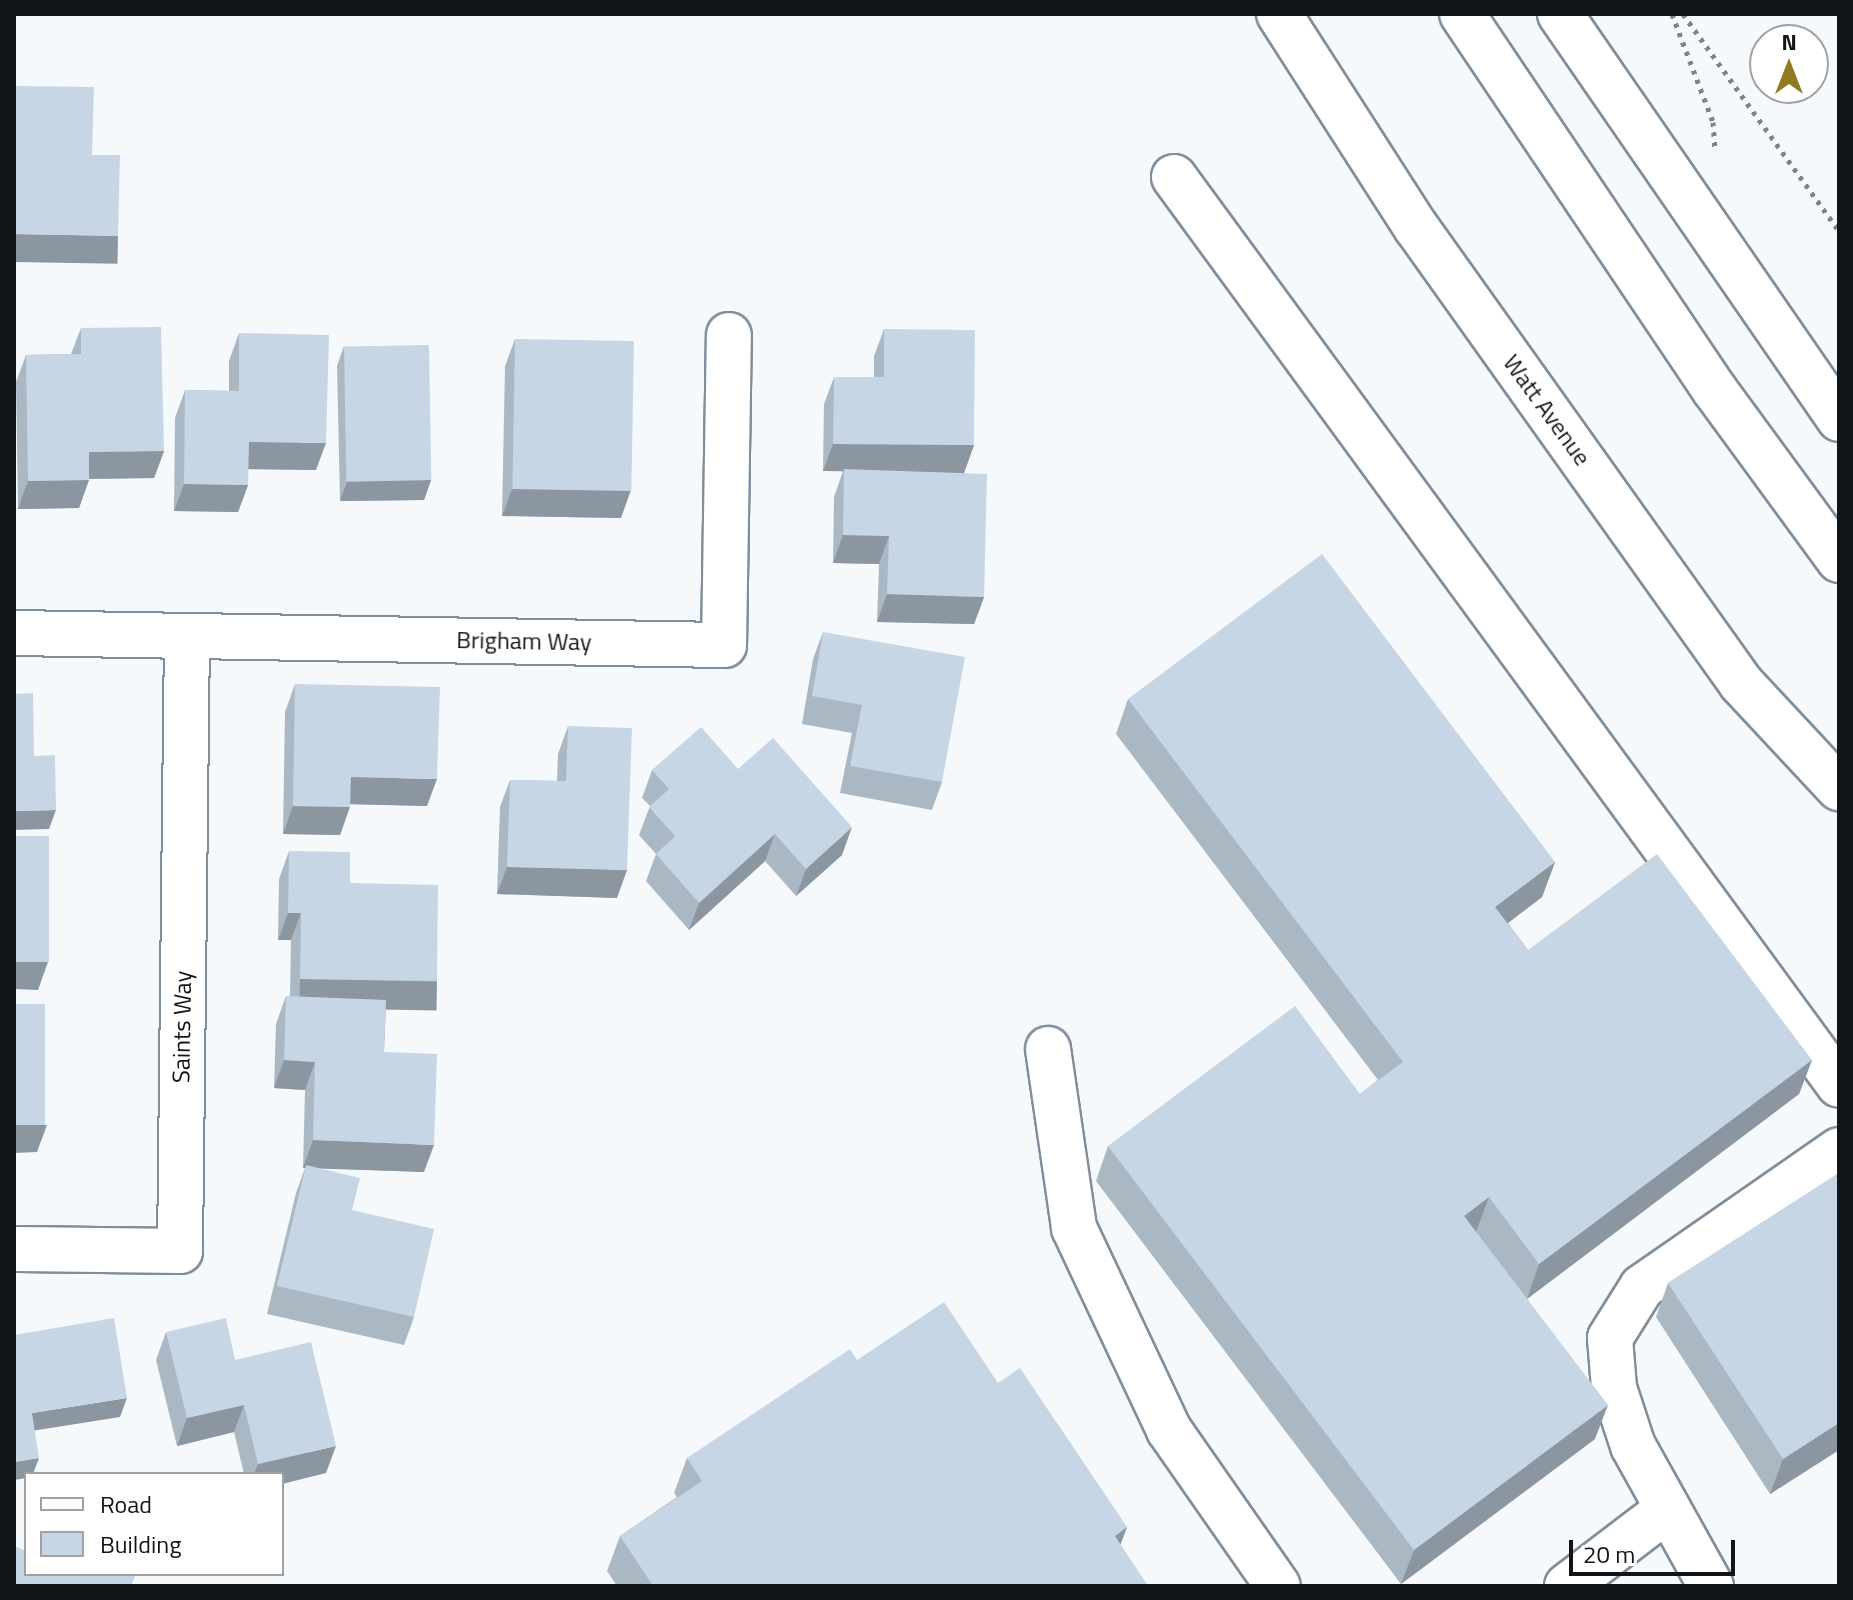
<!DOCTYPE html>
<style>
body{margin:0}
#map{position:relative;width:1853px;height:1600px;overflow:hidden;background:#f6f9fc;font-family:"Titillium Web",sans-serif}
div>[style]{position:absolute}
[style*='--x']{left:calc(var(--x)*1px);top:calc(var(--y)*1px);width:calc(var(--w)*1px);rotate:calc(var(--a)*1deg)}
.path>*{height:5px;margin-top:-2.5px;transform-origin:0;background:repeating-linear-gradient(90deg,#7e8387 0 4px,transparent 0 10px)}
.roads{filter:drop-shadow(2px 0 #7f8e9b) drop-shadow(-2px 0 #7f8e9b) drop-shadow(0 2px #7f8e9b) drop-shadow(0 -2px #7f8e9b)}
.minor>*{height:44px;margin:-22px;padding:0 22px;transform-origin:22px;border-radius:22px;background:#fff}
.major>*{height:44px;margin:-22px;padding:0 22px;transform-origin:22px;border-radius:22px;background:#fff}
.wall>*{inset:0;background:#aab8c4}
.shaded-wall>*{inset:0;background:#8b96a0;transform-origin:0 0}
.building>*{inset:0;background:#c6d6e4;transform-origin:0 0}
span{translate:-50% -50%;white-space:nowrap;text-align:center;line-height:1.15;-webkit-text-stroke:8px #fff;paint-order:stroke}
.street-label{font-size:24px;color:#10151a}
.frame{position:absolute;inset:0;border:16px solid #10151a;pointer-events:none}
.legend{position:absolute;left:24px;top:1472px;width:260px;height:104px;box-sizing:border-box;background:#fff;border:2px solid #9fa1a3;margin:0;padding:10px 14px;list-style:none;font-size:24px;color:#10151a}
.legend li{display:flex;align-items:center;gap:16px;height:40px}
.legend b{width:40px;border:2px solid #9fa1a3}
.north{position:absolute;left:1749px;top:24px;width:80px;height:80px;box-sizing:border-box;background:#fff;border:2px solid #9fa1a3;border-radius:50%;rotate:0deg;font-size:22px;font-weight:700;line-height:32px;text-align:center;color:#10151a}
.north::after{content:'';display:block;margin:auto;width:28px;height:36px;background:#91791f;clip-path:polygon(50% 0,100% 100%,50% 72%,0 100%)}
.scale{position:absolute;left:1569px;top:1540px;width:166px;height:36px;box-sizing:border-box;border:4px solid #10151a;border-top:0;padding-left:10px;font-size:24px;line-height:28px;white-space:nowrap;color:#10151a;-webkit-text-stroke:6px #fff;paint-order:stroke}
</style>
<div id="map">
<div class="path">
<i style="--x:1672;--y:14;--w:116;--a:69.2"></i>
<i style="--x:1713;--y:122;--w:26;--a:86"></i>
<i style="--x:1683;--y:14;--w:267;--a:54.3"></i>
</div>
<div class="roads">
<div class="minor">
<i style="--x:1462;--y:14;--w:452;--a:56.1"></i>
<i style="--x:1714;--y:389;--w:212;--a:53.8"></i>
<i style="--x:1174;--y:177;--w:1125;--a:53.78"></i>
<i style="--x:14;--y:633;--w:710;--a:0.97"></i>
<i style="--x:724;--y:645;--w:310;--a:-89.1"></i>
<i style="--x:1048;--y:1049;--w:181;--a:81.7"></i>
<i style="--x:1074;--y:1228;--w:223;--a:64.8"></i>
<i style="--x:1169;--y:1430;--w:190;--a:55.1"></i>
<i style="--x:14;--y:1249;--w:166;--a:0.7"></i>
<i style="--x:180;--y:1251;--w:615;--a:-89.35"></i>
<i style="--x:1567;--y:1586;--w:127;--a:-37.3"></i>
<i style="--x:1711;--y:1586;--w:160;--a:-119.1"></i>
<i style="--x:1633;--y:1446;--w:61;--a:-108.1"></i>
<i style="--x:1614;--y:1388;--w:50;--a:-94.6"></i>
<i style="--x:1610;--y:1338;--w:60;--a:-57.9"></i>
<i style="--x:1642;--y:1287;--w:240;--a:-34.8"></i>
</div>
<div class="major">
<i style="--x:1279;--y:14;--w:253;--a:57.3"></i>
<i style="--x:1416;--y:227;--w:560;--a:54.52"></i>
<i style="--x:1741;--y:683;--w:144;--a:47"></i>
<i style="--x:1560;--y:14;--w:492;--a:55.4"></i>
</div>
</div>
<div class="wall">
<i style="clip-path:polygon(81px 328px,164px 451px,154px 478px,89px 479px,79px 508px,18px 509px,16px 382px,26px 355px,71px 354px)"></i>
<i style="clip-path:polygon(884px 329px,974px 445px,964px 473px,984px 597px,974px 624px,877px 622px,879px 564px,833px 563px,834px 497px,843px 471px,823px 471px,824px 404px,834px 377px,874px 377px,874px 356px)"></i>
<i style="clip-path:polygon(239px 333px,316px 470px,248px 469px,248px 485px,238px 512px,174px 511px,175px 418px,185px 390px,229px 391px,229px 361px)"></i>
<i style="clip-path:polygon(515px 339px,621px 518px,502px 516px,505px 366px)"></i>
<i style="clip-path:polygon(344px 346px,431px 480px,424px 500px,340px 501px,337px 366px)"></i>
<i style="clip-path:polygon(823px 632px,942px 782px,932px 810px,840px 793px,852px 733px,802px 724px,813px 659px)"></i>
<i style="clip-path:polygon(295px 684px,427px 806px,350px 804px,340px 835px,283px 834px,285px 712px)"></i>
<i style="clip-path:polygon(1128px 699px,1555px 862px,1542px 897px,1508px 923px,1528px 950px,1812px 1060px,1799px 1094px,1527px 1299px,1595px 1439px,1401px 1584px,1096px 1181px,1108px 1146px,1360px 1094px,1378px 1080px,1116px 734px)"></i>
<i style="clip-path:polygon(568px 726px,617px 898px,497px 894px,500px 807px,510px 780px,557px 781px,558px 754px)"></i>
<i style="clip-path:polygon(738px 769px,842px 855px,796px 896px,765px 861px,689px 930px,646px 881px,656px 854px,639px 835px,650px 806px,642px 798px,652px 770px)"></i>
<i style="clip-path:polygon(289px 851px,350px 883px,437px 981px,427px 1008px,386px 1007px,384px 1052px,424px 1172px,320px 1168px,352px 1210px,414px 1317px,404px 1345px,267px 1314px,296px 1193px,305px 1168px,303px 1168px,305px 1090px,274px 1088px,276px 1024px,286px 996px,290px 996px,291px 940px,278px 940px,279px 879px)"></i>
<i style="clip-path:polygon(1839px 1173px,1839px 1450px,1770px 1494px,1656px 1317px,1668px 1283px)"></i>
<i style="clip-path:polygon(166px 1332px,235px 1360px,326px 1473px,244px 1474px,234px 1432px,177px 1446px,156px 1360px)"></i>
<i style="clip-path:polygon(857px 1360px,998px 1383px,1127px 1527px,1120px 1545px,1148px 1586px,617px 1586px,607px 1571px,620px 1536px,677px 1497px,674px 1493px,687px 1458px)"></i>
</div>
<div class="shaded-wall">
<i style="left:14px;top:234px;width:104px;height:28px;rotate:1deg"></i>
<i style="clip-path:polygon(249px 442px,326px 443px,316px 470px,239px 469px)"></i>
<i style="clip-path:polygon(833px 444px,974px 445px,964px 473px,823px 471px)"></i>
<i style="clip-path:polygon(164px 451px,154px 478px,79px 479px,89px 452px)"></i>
<i style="clip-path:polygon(89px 480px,79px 508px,18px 509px,28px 481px)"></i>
<i style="clip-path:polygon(431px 480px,424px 500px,340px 501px,347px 482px)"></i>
<i style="clip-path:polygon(184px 484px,248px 485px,238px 512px,174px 511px)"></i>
<i style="clip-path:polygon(512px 489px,631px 490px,621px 518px,502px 516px)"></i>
<i style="clip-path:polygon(843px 535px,889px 536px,879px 564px,833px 563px)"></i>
<i style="clip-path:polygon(887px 594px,984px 597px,974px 624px,877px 622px)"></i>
<i style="clip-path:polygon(351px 777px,437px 779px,427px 806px,341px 804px)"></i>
<i style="clip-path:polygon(293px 806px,350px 807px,340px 835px,283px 834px)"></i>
<i style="clip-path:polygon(56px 810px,49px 829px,14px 830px,14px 811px)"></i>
<i style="clip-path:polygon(852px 827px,842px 855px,796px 896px,806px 869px)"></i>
<i style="clip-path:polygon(775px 834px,765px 861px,689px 930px,699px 903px)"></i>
<i style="clip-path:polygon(1555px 862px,1542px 897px,1483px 942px,1495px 907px)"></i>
<i style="clip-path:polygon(507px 867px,627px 870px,617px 898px,497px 894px)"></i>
<i style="clip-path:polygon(288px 913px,301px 913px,291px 940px,278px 940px)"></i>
<i style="clip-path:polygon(14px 962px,48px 962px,38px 990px,14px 989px)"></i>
<i style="left:300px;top:979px;width:137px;height:29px;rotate:1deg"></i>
<i style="clip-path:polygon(284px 1060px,315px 1062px,305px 1090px,274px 1088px)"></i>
<i style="clip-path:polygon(1812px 1060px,1799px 1094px,1527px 1299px,1539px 1264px)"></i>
<i style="clip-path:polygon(14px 1125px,47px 1125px,37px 1152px,14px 1153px)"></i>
<i style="clip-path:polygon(313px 1140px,434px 1145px,424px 1172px,303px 1168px)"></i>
<i style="clip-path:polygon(1489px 1197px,1476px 1232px,1464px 1216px)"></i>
<i style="clip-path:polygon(127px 1398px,120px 1417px,25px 1432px,32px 1413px)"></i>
<i style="clip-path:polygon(244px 1405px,234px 1432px,177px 1446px,187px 1418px)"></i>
<i style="clip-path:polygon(1608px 1405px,1595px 1439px,1401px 1584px,1414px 1550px)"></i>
<i style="clip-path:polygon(1839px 1423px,1839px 1450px,1770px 1494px,1783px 1459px)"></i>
<i style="clip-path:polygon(336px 1446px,326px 1473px,282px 1484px,282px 1474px,254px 1474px,258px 1464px)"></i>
<i style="clip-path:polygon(39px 1458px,33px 1474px,26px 1474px,26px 1478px,14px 1480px,14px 1462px)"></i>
<i style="clip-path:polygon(1127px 1527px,1114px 1562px,1115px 1536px)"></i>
</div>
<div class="building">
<i style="clip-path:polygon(14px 86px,94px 87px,92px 155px,120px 155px,118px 236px,14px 234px)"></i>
<i style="clip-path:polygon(161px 327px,164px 451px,89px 452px,89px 480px,28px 481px,26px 355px,81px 354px,81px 328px)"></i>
<i style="clip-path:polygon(884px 329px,975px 330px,974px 445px,833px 444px,834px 377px,884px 377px)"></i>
<i style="clip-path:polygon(239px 333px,329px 335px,326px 443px,249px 442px,248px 485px,184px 484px,185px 390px,239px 391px)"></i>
<i style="left:515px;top:339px;width:119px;height:150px;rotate:1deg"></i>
<i style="left:429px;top:345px;width:135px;height:85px;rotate:89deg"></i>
<i style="clip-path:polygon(844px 469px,987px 474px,984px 597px,887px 594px,889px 536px,843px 535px)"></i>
<i style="clip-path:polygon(1322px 554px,1555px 862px,1495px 907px,1528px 950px,1657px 854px,1812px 1060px,1539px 1264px,1489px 1197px,1464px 1216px,1608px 1405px,1414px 1550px,1108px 1146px,1295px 1006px,1360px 1094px,1403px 1062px,1128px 699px)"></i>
<i style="clip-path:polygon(823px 632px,965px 657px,942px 782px,850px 766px,862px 705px,812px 696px)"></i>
<i style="clip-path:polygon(295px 684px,440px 687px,437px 779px,351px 777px,350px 807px,293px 806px)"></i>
<i style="clip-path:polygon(33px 693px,34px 756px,55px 755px,56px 810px,14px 811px,14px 694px)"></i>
<i style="clip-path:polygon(568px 726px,632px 728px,627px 870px,507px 867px,510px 780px,566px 781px)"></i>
<i style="clip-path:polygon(701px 727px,738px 769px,773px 738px,852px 827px,806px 869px,775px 834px,699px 903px,656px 854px,675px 836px,649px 807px,669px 789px,652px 770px)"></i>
<i style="left:14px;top:836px;width:35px;height:126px"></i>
<i style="clip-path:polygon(289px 851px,350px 852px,350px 883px,438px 885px,437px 981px,300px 979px,301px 913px,288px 913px)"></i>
<i style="clip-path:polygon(286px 996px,386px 1000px,384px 1052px,437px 1054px,434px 1145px,313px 1140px,315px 1062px,284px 1060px)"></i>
<i style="left:14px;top:1004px;width:31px;height:121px"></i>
<i style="clip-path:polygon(306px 1165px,360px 1178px,352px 1210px,434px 1229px,414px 1317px,277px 1286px)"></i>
<i style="clip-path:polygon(1839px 1173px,1839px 1423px,1783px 1459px,1668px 1283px)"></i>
<i style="clip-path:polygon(944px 1302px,998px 1383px,1020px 1368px,1127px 1527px,1115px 1536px,1148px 1586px,653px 1586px,620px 1536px,702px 1481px,687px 1458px,850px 1349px,857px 1360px)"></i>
<i style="clip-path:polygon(114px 1318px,127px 1398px,32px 1413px,39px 1458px,14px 1462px,14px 1335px)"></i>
<i style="clip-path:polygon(226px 1318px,235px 1360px,311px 1342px,336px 1446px,258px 1464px,244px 1405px,187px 1418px,166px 1332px)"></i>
<i style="clip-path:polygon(14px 1546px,26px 1551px,26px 1574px,136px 1574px,131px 1586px,14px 1586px)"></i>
</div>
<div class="street-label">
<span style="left:1547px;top:410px;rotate:54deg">Watt Avenue</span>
<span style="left:524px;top:641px;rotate:1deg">Brigham Way</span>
<span style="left:182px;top:1027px;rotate:-89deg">Saints Way</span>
</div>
<div class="frame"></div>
<ul class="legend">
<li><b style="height:10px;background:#fff"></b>Road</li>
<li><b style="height:22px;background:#c6d6e4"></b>Building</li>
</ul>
<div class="north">N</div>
<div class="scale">20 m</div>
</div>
